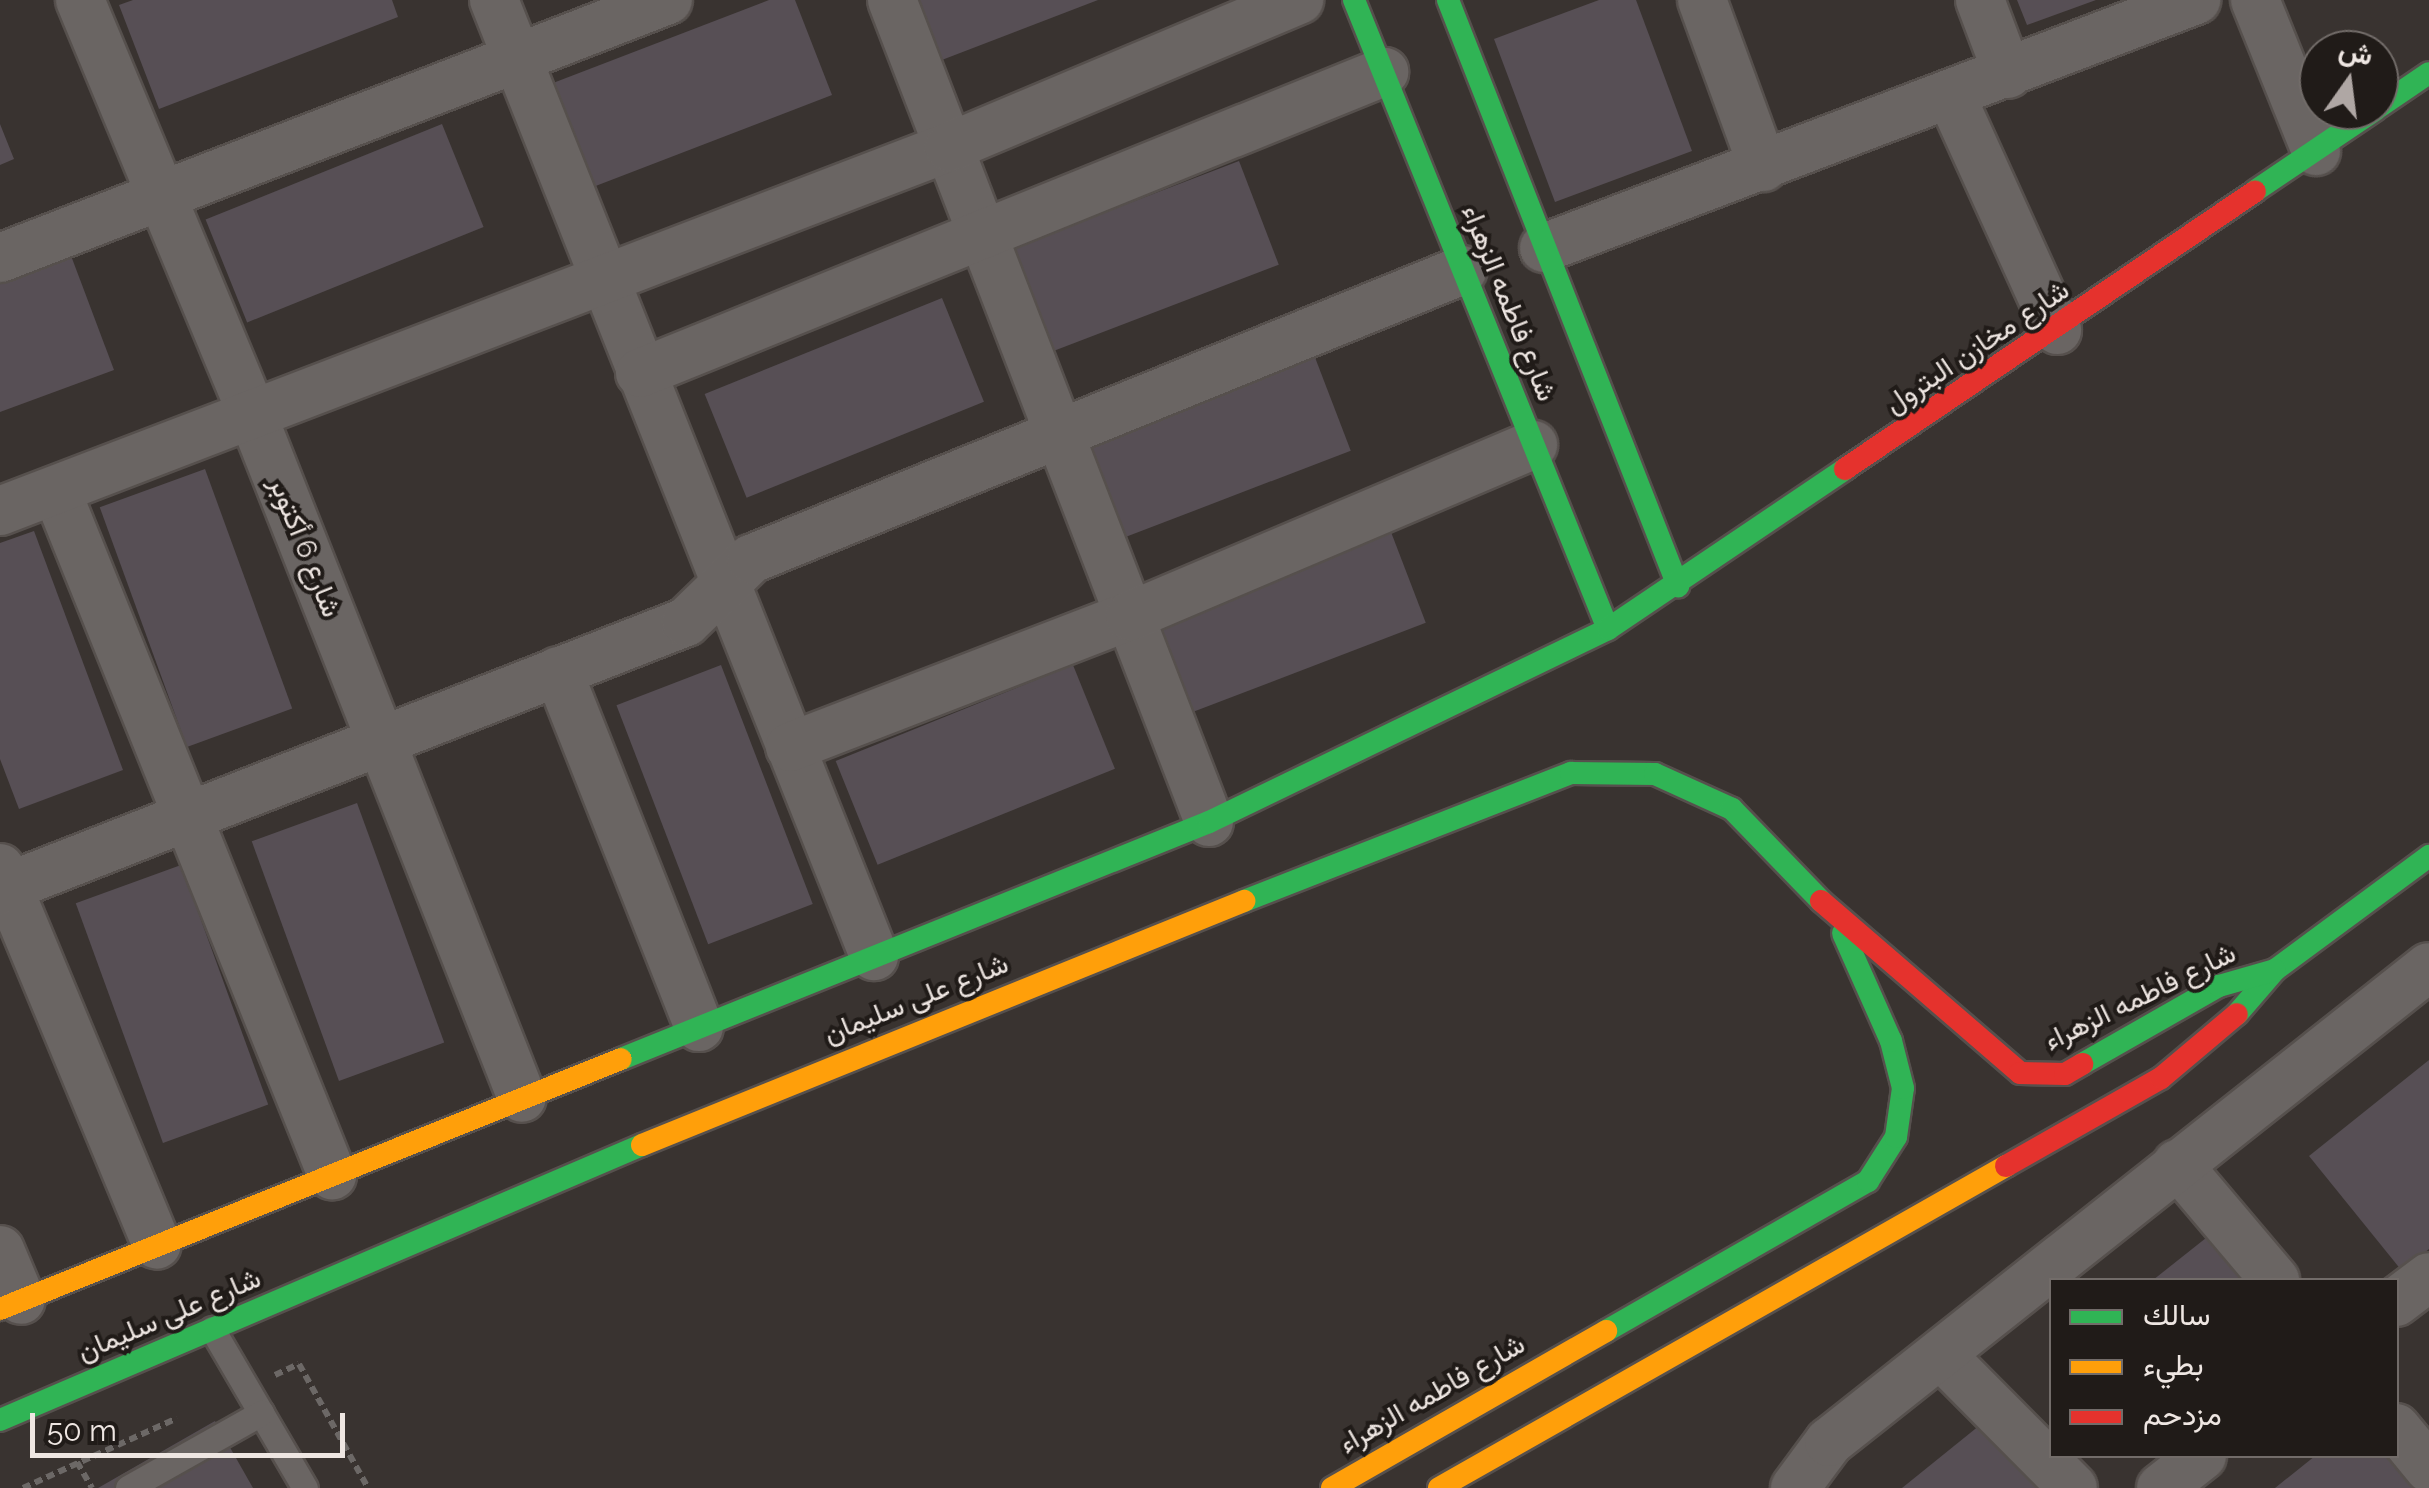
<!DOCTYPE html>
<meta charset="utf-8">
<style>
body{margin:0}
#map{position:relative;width:2429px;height:1488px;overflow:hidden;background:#393330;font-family:Raleway,Vazirmatn,sans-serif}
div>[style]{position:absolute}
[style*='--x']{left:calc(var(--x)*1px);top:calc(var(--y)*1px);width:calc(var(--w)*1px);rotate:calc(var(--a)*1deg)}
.building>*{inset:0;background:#574f55;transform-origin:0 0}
.path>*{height:6px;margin-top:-3px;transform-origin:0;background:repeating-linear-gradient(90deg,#6c6866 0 8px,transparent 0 13px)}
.roads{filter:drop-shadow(2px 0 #56504d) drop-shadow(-2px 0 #56504d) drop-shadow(0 2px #56504d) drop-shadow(0 -2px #56504d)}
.lane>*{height:25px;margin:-12.5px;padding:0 12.5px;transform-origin:12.5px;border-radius:12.5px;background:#6a6563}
.street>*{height:48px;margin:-24px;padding:0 24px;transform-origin:24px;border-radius:24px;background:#6a6563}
.fast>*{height:22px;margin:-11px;padding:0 11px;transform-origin:11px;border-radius:11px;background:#30b455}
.slow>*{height:22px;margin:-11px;padding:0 11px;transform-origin:11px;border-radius:11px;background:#ff9f0a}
.jam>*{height:22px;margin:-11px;padding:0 11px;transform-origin:11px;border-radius:11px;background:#e5322d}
span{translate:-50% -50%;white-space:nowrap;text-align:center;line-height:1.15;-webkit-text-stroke:8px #201b18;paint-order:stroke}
.street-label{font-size:28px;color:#eee6e2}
.legend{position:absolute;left:2049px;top:1278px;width:350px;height:180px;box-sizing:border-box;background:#201b18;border:2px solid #726c69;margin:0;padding:12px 18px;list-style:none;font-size:30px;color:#eee6e2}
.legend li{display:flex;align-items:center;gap:20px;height:50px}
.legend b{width:50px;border:2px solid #726c69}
.north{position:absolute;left:2299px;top:30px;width:100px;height:100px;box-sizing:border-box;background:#201b18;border:2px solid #726c69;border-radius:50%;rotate:14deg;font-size:28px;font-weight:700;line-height:40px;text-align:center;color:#eee6e2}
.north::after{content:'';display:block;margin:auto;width:35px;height:45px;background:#afa7a4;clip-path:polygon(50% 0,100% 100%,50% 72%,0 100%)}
.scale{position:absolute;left:30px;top:1413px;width:315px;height:45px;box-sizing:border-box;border:5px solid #eee6e2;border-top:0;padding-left:12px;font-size:30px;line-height:35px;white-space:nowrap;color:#eee6e2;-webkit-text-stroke:8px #201b18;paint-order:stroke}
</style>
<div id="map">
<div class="building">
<i style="clip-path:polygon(133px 0,392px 0,398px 17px,159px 109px,119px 5px)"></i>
<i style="clip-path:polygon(769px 0,795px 0,832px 95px,593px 187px,553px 83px)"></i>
<i style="clip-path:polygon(909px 0,1098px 0,934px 63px)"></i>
<i style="clip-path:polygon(1599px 0,1636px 0,1692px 151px,1555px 202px,1494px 39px)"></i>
<i style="clip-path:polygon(2017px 0,2096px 0,2027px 25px)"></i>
<i style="clip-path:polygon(0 124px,14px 159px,0 165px)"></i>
<i style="left:442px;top:124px;width:111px;height:255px;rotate:68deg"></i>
<i style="left:1239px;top:161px;width:111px;height:256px;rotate:69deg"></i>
<i style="clip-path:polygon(67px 245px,114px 370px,0 412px,0 269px)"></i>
<i style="left:942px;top:298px;width:112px;height:256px;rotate:68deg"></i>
<i style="left:1311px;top:347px;width:111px;height:256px;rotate:69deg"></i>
<i style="left:205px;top:469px;width:255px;height:112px;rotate:70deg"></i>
<i style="left:1386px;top:519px;width:111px;height:256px;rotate:69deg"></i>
<i style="clip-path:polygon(34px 531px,123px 770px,19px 809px,0 759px,0 543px)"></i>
<i style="left:721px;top:665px;width:256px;height:112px;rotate:69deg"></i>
<i style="left:1073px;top:665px;width:112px;height:256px;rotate:68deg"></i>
<i style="left:357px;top:803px;width:255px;height:112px;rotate:70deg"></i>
<i style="left:181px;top:865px;width:255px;height:112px;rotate:70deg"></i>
<i style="clip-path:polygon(2429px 1060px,2429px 1249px,2402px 1271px,2309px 1156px)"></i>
<i style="clip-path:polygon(2211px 1234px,2248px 1280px,2153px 1280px)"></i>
<i style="clip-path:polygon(215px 1421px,253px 1488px,98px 1488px)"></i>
<i style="clip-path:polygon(1985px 1421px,2040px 1488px,1902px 1488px)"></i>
<i style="clip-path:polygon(2315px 1456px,2387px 1456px,2413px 1488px,2275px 1488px)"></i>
</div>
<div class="path">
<i style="--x:275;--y:1375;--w:26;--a:-25"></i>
<i style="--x:299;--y:1364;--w:142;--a:60.9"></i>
<i style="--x:77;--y:1462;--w:30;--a:60"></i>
<i style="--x:23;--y:1488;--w:169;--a:-24.4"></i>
</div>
<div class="roads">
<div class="lane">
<i style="--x:212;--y:1329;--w:184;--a:59.7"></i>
<i style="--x:128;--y:1488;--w:153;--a:-29.4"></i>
</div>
<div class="street">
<i style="--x:80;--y:0;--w:448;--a:67.4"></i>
<i style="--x:252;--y:414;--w:735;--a:68.46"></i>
<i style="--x:494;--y:0;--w:1029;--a:68.32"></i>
<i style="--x:892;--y:0;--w:881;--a:68.91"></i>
<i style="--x:1702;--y:0;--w:178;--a:69.9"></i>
<i style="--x:1980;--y:0;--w:79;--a:69.3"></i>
<i style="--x:2255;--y:0;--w:163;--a:68"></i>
<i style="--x:1951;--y:96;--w:257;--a:65.6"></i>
<i style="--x:1544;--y:248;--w:698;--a:-20.83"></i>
<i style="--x:0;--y:258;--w:716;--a:-21.12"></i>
<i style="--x:640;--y:373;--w:803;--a:-22.03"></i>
<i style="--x:56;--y:490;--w:739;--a:68.05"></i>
<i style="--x:0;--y:511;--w:1016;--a:-20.98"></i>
<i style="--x:949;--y:147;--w:380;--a:-22.8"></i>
<i style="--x:558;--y:671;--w:383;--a:68.4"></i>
<i style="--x:790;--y:747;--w:364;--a:-21.1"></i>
<i style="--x:1130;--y:616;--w:438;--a:-23"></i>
<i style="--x:0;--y:868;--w:408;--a:67.4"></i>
<i style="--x:0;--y:890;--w:736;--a:-21.34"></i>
<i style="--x:686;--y:622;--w:91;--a:-44.1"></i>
<i style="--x:751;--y:559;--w:768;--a:-22.09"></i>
<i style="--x:2177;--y:1164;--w:152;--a:49.8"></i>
<i style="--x:0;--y:1250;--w:54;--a:67.2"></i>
<i style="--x:2396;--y:1302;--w:41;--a:-37.1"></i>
<i style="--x:1941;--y:1355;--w:187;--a:45.2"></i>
<i style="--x:2396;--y:1428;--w:52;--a:50.5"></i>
<i style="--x:1795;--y:1488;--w:57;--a:-53.5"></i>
<i style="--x:1829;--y:1442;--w:765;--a:-38.37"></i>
<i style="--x:2161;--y:1488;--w:52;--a:-38"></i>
</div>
<div class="fast">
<i style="--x:1354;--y:0;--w:678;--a:68.01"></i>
<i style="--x:1448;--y:0;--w:630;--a:68.57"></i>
<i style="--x:2379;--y:107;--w:60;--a:-34.2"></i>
<i style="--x:2255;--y:191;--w:145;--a:-34"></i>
<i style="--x:1244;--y:901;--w:351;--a:-21.4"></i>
<i style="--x:1571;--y:773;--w:84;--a:0.7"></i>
<i style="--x:1655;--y:774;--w:85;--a:24.4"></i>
<i style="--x:1732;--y:809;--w:128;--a:45.9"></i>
<i style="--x:2237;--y:1014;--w:58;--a:-49.2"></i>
<i style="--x:2275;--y:970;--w:192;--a:-36.5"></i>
<i style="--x:621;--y:1059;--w:634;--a:-21.95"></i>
<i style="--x:1209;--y:822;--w:443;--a:-25.8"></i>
<i style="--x:1608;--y:629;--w:286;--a:-34"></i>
<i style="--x:2082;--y:1064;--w:158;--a:-29.7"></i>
<i style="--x:2219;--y:986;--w:58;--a:-15.9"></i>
<i style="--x:1606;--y:1331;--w:302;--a:-29.8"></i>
<i style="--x:1868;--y:1181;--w:52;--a:-57.5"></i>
<i style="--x:1896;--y:1137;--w:49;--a:-81.9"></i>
<i style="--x:1903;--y:1088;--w:49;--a:-104.3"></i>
<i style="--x:1891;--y:1041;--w:118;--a:-114"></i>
<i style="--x:0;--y:1420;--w:698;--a:-23.19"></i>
</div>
<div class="slow">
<i style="--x:642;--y:1145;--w:650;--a:-22.06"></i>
<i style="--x:0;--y:1309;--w:669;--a:-21.93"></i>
<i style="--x:1332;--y:1488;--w:316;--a:-29.8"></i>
<i style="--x:1439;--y:1488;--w:652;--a:-29.59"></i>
</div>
<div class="jam">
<i style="--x:1845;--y:469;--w:495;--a:-34.1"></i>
<i style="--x:1821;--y:901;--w:263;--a:40.8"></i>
<i style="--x:2020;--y:1073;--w:45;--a:1.3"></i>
<i style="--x:2065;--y:1074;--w:20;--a:-30"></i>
<i style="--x:2006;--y:1166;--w:178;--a:-29.6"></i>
<i style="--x:2161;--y:1078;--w:99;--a:-40.1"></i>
</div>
</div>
<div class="street-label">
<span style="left:1509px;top:303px;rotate:68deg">شارع فاطمه الزهراء</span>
<span style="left:1977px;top:347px;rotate:-34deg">شارع مخازن البترول</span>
<span style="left:305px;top:547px;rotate:68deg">شارع 6 أكتوبر</span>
<span style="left:2140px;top:997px;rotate:-26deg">شارع فاطمه الزهراء</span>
<span style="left:916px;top:999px;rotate:-22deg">شارع على سليمان</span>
<span style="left:169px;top:1315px;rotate:-23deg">شارع على سليمان</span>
<span style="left:1432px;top:1394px;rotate:-30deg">شارع فاطمه الزهراء</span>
</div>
<ul class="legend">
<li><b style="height:12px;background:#30b455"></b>سالك</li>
<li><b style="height:12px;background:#ff9f0a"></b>بطيء</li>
<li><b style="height:12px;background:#e5322d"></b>مزدحم</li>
</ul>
<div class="north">ش</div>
<div class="scale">50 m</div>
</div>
